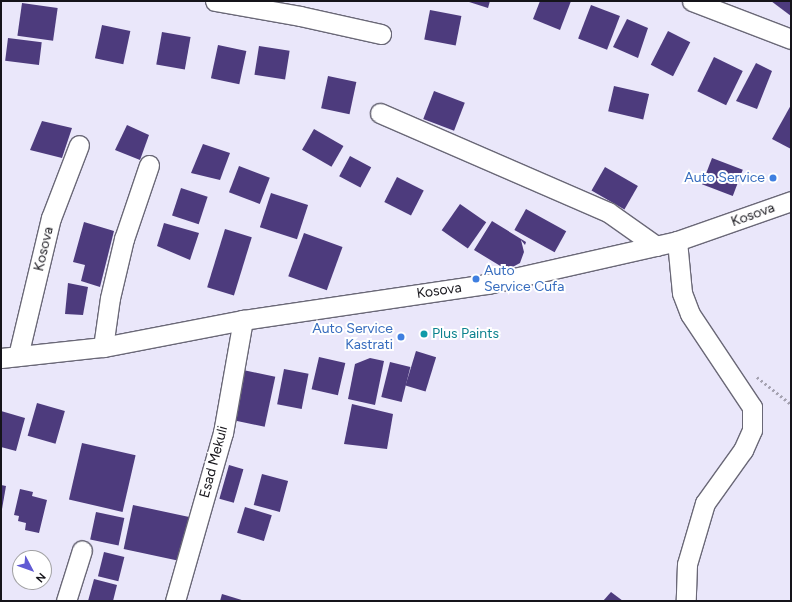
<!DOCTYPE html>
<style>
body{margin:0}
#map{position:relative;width:792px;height:602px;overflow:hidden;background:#eae7fa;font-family:Figtree,sans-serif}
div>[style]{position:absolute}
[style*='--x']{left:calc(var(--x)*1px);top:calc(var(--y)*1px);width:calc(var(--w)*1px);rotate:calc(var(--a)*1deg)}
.building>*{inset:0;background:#4d3b7d;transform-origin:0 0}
.path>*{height:2.5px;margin-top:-1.25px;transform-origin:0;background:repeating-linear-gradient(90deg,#a5a2b1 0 2px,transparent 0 5px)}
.roads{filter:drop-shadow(1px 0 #6a6877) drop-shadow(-1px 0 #6a6877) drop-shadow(0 1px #6a6877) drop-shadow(0 -1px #6a6877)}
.minor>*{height:19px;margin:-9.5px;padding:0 9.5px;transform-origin:9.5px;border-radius:9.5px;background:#fff}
.dots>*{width:11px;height:11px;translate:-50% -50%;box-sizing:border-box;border:2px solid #fff;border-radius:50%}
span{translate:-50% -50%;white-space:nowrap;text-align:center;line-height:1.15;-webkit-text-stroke:4px #fff;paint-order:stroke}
.shop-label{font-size:14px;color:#366cbe}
.right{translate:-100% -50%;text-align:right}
.left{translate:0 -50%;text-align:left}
.street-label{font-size:14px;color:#15141a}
.culture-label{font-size:14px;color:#0d838f}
.frame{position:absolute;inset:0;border:2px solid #15141a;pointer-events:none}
.north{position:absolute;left:12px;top:550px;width:40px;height:40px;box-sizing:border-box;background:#fff;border:1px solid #a1a1a3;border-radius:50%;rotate:131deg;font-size:11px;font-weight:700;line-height:16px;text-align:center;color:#15141a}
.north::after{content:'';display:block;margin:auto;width:14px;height:18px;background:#615ad3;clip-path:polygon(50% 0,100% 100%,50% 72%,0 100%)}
</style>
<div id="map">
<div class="building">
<i style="clip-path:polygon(466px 1px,490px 1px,488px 8px)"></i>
<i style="clip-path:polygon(540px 1px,571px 1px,560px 30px,533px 19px)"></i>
<i style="clip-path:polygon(771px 1px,791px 1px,791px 16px)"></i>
<i style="left:22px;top:3px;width:36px;height:33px;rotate:8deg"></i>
<i style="left:591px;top:5px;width:31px;height:36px;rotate:21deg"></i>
<i style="left:430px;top:10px;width:32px;height:30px;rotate:11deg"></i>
<i style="clip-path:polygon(627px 19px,648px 28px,638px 58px,613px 47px)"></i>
<i style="left:102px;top:25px;width:29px;height:34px;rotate:12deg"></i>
<i style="left:668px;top:31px;width:25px;height:38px;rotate:27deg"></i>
<i style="left:162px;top:32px;width:29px;height:33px;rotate:10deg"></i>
<i style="left:8px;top:38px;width:34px;height:23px;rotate:7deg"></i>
<i style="left:218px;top:45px;width:29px;height:34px;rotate:12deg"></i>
<i style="left:259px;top:46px;width:31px;height:29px;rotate:9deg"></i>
<i style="left:714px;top:57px;width:32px;height:38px;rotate:26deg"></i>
<i style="clip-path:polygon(756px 63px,772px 71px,757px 109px,736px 101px)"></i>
<i style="left:328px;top:76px;width:29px;height:33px;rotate:12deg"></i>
<i style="left:614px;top:86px;width:36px;height:26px;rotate:13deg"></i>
<i style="left:434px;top:91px;width:33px;height:30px;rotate:21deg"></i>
<i style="clip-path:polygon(791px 105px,791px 149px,772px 139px)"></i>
<i style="clip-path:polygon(42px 121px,72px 128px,62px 158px,30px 150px)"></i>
<i style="clip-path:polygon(127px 125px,149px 135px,140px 160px,115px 150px)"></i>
<i style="left:314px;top:129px;width:34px;height:24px;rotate:30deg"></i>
<i style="clip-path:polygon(203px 144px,230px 153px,220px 180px,191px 173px)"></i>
<i style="left:350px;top:156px;width:24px;height:23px;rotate:28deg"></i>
<i style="left:712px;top:158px;width:33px;height:28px;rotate:21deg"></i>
<i style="left:239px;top:166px;width:33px;height:28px;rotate:21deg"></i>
<i style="left:605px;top:167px;width:38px;height:27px;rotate:30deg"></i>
<i style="left:397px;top:177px;width:30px;height:28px;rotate:27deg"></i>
<i style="left:181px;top:188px;width:28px;height:29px;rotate:18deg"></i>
<i style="left:271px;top:193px;width:39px;height:36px;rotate:18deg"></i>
<i style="left:460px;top:204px;width:32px;height:32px;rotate:35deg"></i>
<i style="left:526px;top:209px;width:46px;height:24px;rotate:29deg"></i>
<i style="clip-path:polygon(492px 221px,526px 242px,525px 245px,521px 240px,524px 252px,520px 263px,507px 270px,474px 250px)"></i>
<i style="clip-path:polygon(84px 222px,114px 231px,100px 287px,81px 281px,85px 265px,73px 262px)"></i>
<i style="clip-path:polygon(164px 223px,199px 233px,190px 260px,157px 246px)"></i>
<i style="left:225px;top:229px;width:28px;height:61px;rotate:17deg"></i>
<i style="left:304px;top:233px;width:41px;height:46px;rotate:20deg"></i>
<i style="clip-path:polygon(68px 283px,88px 287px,83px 315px,65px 314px)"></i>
<i style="left:416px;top:351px;width:21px;height:36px;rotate:17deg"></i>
<i style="left:319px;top:357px;width:27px;height:33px;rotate:13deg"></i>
<i style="clip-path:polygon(370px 358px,384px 361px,375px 405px,348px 399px,355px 364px)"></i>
<i style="left:390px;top:362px;width:21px;height:36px;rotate:14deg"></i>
<i style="left:284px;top:369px;width:25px;height:36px;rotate:11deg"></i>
<i style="left:243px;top:370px;width:33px;height:51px;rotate:12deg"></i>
<i style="left:37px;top:403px;width:29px;height:34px;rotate:16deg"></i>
<i style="clip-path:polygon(352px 404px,393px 414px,387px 449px,344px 444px)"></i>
<i style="clip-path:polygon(1px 411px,25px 418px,16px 451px,1px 447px)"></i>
<i style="left:82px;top:443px;width:55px;height:58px;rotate:13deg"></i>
<i style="left:229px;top:465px;width:15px;height:35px;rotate:16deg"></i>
<i style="left:262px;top:474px;width:27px;height:32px;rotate:15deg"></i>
<i style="clip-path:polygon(1px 485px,6px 486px,2px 509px,1px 509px)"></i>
<i style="clip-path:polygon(20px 489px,33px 492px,32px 496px,47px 500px,39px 533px,25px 530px,26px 523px,18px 521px,19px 516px,14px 515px)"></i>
<i style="left:133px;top:505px;width:61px;height:45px;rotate:12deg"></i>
<i style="left:245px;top:507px;width:28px;height:27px;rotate:17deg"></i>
<i style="left:96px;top:512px;width:29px;height:28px;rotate:12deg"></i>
<i style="left:104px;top:552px;width:21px;height:25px;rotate:14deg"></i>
<i style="clip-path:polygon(94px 579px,117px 585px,113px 601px,88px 601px)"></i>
<i style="clip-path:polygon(611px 592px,623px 601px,603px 601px)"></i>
<i style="clip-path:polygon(222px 594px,245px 601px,220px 601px)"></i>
</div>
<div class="path">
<i style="--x:757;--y:377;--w:43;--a:38.5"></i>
</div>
<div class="roads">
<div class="minor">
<i style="--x:215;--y:1;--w:86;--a:10"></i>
<i style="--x:300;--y:16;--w:83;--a:12.5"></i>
<i style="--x:692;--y:1;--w:106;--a:21"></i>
<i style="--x:380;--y:113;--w:249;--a:23.5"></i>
<i style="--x:608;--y:212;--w:59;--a:35.3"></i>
<i style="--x:677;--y:241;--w:52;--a:84.5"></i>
<i style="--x:682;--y:293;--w:22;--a:69"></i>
<i style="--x:690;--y:314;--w:112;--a:56.3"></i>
<i style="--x:752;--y:407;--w:23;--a:90"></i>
<i style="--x:752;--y:430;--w:22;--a:114"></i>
<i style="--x:743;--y:450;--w:65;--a:125.6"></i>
<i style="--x:705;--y:503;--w:64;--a:106.4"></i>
<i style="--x:687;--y:564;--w:37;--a:92"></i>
<i style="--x:103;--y:347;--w:49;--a:-81.9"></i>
<i style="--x:110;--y:298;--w:61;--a:-76.7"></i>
<i style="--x:124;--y:239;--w:78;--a:-71.3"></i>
<i style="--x:18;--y:356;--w:142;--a:-76.6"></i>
<i style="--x:51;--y:218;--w:78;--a:-69"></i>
<i style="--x:1;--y:358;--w:103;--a:-6.2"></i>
<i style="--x:103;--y:347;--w:143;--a:-10.9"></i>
<i style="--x:243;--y:320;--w:248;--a:-8.4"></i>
<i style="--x:488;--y:284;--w:194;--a:-12.8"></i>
<i style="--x:677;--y:241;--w:121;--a:-19.3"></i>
<i style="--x:66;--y:601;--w:53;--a:-72.6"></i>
<i style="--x:175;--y:601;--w:175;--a:-74.1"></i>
<i style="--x:223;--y:433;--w:115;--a:-80"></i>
</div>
</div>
<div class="dots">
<i style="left:773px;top:178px;background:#3f7fe0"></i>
<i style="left:476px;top:279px;background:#3f7fe0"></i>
<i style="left:424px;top:334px;background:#0f9aa8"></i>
<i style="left:401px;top:337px;background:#3f7fe0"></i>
</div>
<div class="shop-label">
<span class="right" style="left:765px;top:178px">Auto Service</span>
<span class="left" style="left:484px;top:279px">Auto<br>Service Cufa</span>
<span class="right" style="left:393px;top:337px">Auto Service<br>Kastrati</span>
</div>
<div class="street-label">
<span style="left:753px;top:215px;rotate:-20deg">Kosova</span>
<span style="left:44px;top:249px;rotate:-77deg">Kosova</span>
<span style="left:439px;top:291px;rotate:-8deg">Kosova</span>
<span style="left:214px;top:462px;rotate:-75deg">Esad Mekuli</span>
</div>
<div class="culture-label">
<span class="left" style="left:432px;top:334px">Plus Paints</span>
</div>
<div class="frame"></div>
<div class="north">N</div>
</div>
